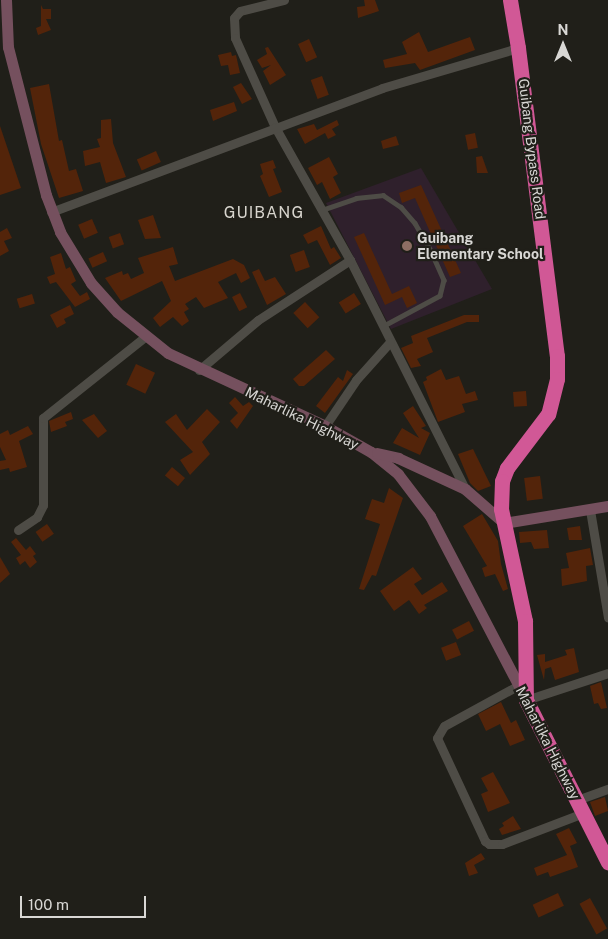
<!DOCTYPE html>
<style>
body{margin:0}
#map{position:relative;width:608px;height:939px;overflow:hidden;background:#201f19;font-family:"Public Sans",sans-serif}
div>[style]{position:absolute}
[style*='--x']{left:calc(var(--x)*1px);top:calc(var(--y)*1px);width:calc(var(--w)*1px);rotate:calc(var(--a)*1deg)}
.education>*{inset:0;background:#2f202c}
.building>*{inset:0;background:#53240a;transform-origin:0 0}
.lane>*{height:4.5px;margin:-2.25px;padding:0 2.25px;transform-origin:2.25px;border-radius:2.25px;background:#4e4c46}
.street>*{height:9px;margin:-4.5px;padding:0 4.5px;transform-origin:4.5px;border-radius:4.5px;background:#4e4c46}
.secondary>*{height:11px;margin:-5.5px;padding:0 5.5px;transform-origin:5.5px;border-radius:5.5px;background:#75505e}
.highway>*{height:15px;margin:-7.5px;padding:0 7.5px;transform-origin:7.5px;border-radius:7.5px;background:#d15896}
.dots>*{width:14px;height:14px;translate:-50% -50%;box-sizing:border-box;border:2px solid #201f19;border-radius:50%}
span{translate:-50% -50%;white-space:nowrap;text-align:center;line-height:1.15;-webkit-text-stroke:4.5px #201f19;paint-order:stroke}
.street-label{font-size:14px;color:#d8d7d4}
.poi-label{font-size:14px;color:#d8d7d4;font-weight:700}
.left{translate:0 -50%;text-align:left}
.quarter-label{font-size:16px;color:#d8d5ce;letter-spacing:1px}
.north{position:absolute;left:538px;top:20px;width:50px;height:50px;-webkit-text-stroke:4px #201f19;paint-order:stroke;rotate:0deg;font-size:14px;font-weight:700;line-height:20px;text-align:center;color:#d8d7d4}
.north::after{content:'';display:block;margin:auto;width:18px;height:22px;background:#d8d7d4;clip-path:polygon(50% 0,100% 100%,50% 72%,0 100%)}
.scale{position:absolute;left:20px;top:896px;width:126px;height:22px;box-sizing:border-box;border:2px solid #d8d7d4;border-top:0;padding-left:6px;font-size:15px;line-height:18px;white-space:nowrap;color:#d8d7d4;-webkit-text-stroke:4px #201f19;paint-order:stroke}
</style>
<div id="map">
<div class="education">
<i style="clip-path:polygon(421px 168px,492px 289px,391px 329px,326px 203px)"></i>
</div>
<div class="building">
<i style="clip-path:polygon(364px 0,375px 0,379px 11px,358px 18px,357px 7px,365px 6px)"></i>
<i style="clip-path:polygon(41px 5px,43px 9px,51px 9px,51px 19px,46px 19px,51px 30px,38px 35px,36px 28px,41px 26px)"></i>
<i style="clip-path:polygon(419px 32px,428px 52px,470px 37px,475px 50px,420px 70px,415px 63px,385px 68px,383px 60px,407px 54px,402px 42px)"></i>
<i style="left:309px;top:39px;width:20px;height:12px;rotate:66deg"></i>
<i style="clip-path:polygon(268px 47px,286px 75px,270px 85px,263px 71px,271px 65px,262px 68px,257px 60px,267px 54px,265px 48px)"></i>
<i style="clip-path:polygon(231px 52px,232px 56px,236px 55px,240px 73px,230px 75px,228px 65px,221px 66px,218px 55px)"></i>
<i style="left:322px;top:76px;width:20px;height:12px;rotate:70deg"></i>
<i style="clip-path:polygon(241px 83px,252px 99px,242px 104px,233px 87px)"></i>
<i style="clip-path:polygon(49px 84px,59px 141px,62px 140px,69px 171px,76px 169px,83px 191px,59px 198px,41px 144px,30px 88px)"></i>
<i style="clip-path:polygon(234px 102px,237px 111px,213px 121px,210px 110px)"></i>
<i style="clip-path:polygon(111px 119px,113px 143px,126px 177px,106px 183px,100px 162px,85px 166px,83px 151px,100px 147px,97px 139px,101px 138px,101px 120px)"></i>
<i style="clip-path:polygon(337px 120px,339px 125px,332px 129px,336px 135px,328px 139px,325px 133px,305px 144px,297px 129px,314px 124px,317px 130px)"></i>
<i style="clip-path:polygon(0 126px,21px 188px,0 195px)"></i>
<i style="left:475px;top:133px;width:15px;height:10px;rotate:79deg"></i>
<i style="clip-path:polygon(396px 136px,399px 145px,383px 149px,381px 141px)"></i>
<i style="left:156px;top:151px;width:12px;height:21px;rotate:66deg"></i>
<i style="clip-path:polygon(482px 156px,488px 173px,477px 173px,476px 157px)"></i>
<i style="clip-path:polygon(329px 157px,338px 174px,333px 177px,341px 193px,330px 199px,322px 182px,317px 185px,308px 168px)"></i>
<i style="clip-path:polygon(273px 160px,276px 168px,273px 169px,282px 192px,269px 197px,260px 176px,263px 174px,260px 164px)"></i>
<i style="clip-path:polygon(421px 185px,461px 273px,450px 277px,415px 198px,402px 203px,399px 193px)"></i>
<i style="clip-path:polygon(153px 215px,161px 238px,145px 239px,138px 220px)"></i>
<i style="left:92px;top:219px;width:15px;height:15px;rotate:67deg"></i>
<i style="clip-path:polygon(321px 226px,331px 249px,334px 247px,341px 258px,330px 265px,317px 240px,308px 244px,303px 235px)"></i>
<i style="clip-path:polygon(7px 228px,12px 238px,4px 241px,9px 251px,0 256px,0 232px)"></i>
<i style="left:120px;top:233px;width:12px;height:12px;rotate:70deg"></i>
<i style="clip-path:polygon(364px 233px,392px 294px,409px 286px,417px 303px,407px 308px,402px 297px,385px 305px,354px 237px)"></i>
<i style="clip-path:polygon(173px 247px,178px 264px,169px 266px,175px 281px,233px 259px,244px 265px,250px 278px,241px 283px,236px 273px,218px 282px,228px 298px,204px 308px,196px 297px,185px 304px,189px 309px,184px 312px,189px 321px,182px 326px,173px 317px,160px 327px,153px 318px,171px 301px,162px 281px,121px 301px,105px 278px,122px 271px,123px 275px,128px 273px,131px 279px,144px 273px,138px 258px)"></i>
<i style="left:304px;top:250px;width:18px;height:15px;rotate:71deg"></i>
<i style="left:103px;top:252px;width:10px;height:16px;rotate:66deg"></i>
<i style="clip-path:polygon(61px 253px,66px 269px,70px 267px,76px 281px,71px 284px,80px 296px,87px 292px,90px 299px,75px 307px,56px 282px,50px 284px,47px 277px,55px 274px,50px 257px)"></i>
<i style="clip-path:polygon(259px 269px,265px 281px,275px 277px,286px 294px,267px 305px,252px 272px)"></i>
<i style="left:240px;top:293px;width:16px;height:9px;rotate:63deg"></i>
<i style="left:354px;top:293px;width:13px;height:18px;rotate:58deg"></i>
<i style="left:32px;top:294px;width:10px;height:16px;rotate:73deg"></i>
<i style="left:305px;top:302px;width:21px;height:16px;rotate:47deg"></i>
<i style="clip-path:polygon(70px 305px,74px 314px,64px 319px,66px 323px,57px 328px,50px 315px)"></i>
<i style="clip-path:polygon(464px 315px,479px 315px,479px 322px,467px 322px,427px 338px,433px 352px,417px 359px,421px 366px,411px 368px,401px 348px,413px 343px,411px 336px)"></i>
<i style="clip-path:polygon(326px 350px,335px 359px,304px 386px,299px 386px,293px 379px)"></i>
<i style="left:136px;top:364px;width:21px;height:23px;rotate:25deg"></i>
<i style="clip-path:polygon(441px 369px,446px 380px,459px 376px,466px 394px,475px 391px,478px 400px,462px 404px,465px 412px,438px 422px,423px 382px,427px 380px,426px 377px)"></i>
<i style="clip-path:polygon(347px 370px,353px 374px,325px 413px,316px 406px,338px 377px,343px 381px)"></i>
<i style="left:526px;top:391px;width:15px;height:13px;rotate:86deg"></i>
<i style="clip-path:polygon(235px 397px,243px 406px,249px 402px,253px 406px,237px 429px,230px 421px,238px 413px,229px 403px)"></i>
<i style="clip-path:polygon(413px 406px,426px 426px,421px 428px,430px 433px,420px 455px,393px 443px,402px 428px,419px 438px,403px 413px)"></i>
<i style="clip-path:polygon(207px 409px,220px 422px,202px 442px,210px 454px,190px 475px,180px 460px,193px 452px,165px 422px,176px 414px,187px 430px)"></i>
<i style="clip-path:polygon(71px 412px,73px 419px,65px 422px,67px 426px,51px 432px,49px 421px)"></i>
<i style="clip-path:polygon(94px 414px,107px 431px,98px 438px,82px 420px)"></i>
<i style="clip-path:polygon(28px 426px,33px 434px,19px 441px,27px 467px,10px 472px,9px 468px,0 470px,0 461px,6px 460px,0 447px,0 434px,8px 430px,10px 435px)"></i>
<i style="clip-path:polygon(473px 449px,491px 486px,478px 491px,470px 483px,458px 454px)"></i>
<i style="left:172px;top:467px;width:17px;height:11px;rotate:40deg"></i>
<i style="left:540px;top:476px;width:23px;height:16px;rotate:83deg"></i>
<i style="clip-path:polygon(389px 488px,403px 498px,376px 576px,372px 575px,364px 590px,359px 589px,380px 524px,365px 519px,372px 499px,384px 503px)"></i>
<i style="clip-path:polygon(482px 514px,498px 541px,501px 564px,508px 589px,503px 591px,495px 574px,485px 577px,482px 568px,487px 566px,463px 526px)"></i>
<i style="left:47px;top:524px;width:12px;height:14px;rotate:55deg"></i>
<i style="clip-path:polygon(580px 526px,582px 540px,569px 540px,567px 528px)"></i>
<i style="clip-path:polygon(547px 530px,549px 548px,534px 549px,531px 542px,520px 543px,519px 532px)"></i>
<i style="clip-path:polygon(16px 538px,26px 550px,30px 546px,36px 554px,33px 556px,37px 562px,30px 568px,25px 561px,20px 565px,16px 558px,21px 555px,11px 542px)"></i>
<i style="clip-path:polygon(590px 548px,593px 565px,586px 566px,587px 581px,562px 586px,561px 569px,569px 568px,566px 553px)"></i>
<i style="clip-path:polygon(0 557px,10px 574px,0 583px)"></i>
<i style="clip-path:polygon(413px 567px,422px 579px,414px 584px,422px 595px,442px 582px,448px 591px,424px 605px,427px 608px,419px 614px,409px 600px,394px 611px,380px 591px)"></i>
<i style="left:469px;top:621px;width:11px;height:19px;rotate:63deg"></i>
<i style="left:456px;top:642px;width:14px;height:16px;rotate:69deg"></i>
<i style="clip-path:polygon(574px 648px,579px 672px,555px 680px,551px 667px,545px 669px,544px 680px,537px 655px,545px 654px,545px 662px,567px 655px,565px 650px)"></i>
<i style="clip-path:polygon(601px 682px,607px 708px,601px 709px,598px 703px,594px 704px,590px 686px)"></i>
<i style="clip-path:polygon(501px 702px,511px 723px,516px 720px,525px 740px,510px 746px,500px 724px,486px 731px,478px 714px)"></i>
<i style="clip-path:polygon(493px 772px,510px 803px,488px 812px,481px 794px,488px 791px,481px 778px)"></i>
<i style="clip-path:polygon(605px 797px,608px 811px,595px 816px,590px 802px)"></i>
<i style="clip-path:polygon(513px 816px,521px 829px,502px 835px,499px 829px,504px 826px,502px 823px)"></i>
<i style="clip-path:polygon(569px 828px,577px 843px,570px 846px,578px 867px,550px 877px,548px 872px,537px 876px,534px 868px,567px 855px,556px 834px)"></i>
<i style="clip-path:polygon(481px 853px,485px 859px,474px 865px,478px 873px,469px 876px,465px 863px)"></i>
<i style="left:558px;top:893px;width:14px;height:28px;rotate:65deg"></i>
<i style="left:590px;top:898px;width:35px;height:12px;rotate:61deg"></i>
</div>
<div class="lane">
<i style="--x:322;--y:210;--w:36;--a:-19"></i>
<i style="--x:356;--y:198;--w:27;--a:-6"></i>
<i style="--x:383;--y:195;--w:22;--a:34"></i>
<i style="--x:401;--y:207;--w:21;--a:49"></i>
<i style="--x:415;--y:223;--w:32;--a:60"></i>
<i style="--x:431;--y:251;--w:32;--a:66"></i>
<i style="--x:444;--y:280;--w:16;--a:104"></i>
<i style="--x:440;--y:296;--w:64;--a:151.8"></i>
</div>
<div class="street">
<i style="--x:284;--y:0;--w:45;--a:166"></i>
<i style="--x:240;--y:11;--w:9;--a:131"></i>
<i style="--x:234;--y:18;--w:20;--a:87"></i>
<i style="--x:235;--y:38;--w:98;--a:65.8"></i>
<i style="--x:275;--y:127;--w:153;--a:60.6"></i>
<i style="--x:350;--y:260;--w:256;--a:63.3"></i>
<i style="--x:51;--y:212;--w:353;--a:-20.5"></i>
<i style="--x:382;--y:88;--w:142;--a:-16.4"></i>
<i style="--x:199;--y:370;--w:77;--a:-40.3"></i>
<i style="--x:258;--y:320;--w:110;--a:-33.1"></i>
<i style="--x:325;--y:426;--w:55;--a:-56"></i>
<i style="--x:356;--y:380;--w:51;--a:-48.2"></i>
<i style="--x:590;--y:510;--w:109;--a:80.5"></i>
<i style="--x:18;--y:530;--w:23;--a:-34"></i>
<i style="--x:37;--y:517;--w:13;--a:-63"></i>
<i style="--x:43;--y:505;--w:87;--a:-90"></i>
<i style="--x:43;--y:418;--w:130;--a:-38.5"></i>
<i style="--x:519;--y:685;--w:85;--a:151.3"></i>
<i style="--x:444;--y:726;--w:14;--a:120"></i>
<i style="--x:437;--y:738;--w:114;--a:65"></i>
<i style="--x:485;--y:841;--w:5;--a:37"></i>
<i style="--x:489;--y:844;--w:13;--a:0"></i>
<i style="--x:502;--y:844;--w:87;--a:-20.9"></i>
<i style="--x:526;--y:700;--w:86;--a:-18.2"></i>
<i style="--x:577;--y:800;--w:33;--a:-20"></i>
</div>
<div class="secondary">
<i style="--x:6;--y:0;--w:47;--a:87.6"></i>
<i style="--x:8;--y:47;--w:153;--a:75.6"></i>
<i style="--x:46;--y:195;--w:40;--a:69"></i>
<i style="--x:60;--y:232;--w:60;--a:58.7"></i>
<i style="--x:91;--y:283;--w:39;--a:48"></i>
<i style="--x:117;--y:312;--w:65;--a:38.8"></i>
<i style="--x:168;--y:353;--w:173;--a:24.9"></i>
<i style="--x:325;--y:426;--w:53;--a:29.5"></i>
<i style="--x:371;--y:452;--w:35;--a:39"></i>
<i style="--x:398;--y:474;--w:53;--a:52.7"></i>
<i style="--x:430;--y:516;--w:205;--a:62.4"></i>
<i style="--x:377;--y:453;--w:22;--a:13"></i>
<i style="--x:398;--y:458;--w:74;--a:24.8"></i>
<i style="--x:465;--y:489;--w:52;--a:41.1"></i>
<i style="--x:504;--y:523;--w:105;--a:-9.3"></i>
</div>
<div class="highway">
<i style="--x:510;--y:0;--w:49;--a:80.5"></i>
<i style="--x:518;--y:48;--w:310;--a:82.8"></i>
<i style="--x:557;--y:356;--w:23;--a:90"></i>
<i style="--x:557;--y:379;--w:36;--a:104"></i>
<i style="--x:548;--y:414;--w:68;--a:127.2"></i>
<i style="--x:507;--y:468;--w:14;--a:111"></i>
<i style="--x:502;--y:481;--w:28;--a:92"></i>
<i style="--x:501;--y:509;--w:115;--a:77.9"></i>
<i style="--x:525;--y:621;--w:79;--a:89.3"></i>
<i style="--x:526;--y:700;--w:182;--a:63.2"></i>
</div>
<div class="dots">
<i style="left:407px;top:246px;background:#8d6e63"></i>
</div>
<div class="street-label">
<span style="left:532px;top:149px;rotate:83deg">Guibang Bypass Road</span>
<span style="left:302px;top:418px;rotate:26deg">Maharlika Highway</span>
<span style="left:548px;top:743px;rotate:63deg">Maharlika Highway</span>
</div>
<div class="poi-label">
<span class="left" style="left:417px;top:246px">Guibang<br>Elementary School</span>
</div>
<div class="quarter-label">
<span style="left:264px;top:213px">GUIBANG</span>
</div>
<div class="north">N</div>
<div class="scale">100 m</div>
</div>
